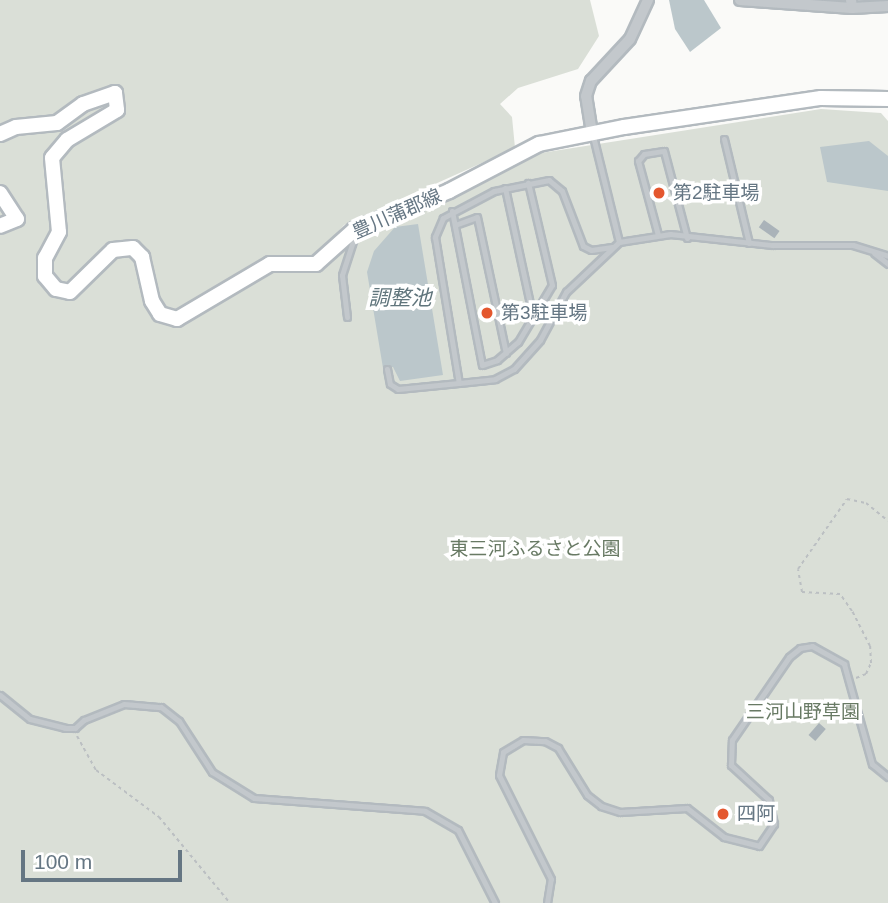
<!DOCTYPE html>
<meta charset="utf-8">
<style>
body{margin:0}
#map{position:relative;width:888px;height:903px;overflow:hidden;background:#fafaf8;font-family:Arial,"Noto Sans JP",sans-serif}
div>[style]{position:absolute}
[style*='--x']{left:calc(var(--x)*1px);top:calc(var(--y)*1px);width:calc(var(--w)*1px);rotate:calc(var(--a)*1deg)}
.green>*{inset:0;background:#dadfd7}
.water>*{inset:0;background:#bbc7cb}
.building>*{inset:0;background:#aab3b9;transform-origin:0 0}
.path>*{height:2px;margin-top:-1px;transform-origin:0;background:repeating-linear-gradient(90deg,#bbbfc2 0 3.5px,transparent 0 7px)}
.roads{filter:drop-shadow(2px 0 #b3babf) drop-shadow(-2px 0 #b3babf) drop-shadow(0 2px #b3babf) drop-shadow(0 -2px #b3babf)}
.lane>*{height:5px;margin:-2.5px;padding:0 2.5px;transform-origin:2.5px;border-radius:2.5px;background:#c3c8cc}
.street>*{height:10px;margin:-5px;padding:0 5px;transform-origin:5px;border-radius:5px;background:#c3c8cc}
.secondary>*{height:14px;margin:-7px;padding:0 7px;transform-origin:7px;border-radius:7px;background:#fff}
.dots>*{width:19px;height:19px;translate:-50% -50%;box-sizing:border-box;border:4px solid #fff;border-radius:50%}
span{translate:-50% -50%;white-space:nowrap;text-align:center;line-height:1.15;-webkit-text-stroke:7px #fff;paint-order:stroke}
.poi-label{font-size:19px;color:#657683}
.left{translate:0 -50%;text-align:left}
.street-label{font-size:19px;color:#657683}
.park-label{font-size:19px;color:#687a64}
.water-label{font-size:21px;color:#60757c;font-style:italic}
.scale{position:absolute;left:21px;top:850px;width:161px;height:32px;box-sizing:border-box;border:4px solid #657683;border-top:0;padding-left:9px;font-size:21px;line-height:24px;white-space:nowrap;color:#657683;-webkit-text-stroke:5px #fff;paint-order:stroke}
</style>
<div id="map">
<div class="green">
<i style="clip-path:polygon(0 0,590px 0,599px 36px,578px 69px,518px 88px,500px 104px,512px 117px,515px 148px,344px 225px,330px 241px,332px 260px,364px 234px,470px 188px,528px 155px,821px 109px,881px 113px,888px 121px,888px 903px,0 903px)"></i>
</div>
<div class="water">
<i style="clip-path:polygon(669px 0,704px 0,721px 28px,690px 52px,675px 29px)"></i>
<i style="clip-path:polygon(869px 141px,888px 156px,888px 191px,827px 182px,820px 147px)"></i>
<i style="clip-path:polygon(418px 224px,443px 375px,400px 381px,393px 367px,383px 368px,367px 272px,374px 251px,395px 227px)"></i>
</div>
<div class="building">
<i style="left:764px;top:220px;width:19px;height:9px;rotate:35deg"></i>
<i style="left:819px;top:723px;width:9px;height:16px;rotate:41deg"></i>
</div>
<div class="path">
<i style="--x:856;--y:678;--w:11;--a:-22"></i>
<i style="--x:866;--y:674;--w:12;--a:-66"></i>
<i style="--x:871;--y:663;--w:17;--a:-93"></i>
<i style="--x:870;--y:646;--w:39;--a:-117"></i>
<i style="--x:852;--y:611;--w:21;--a:-125"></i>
<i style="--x:840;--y:594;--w:38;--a:-177"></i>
<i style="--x:802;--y:592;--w:23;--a:-100"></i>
<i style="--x:798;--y:569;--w:85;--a:-55"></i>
<i style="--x:847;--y:499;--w:19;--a:12"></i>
<i style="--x:866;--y:503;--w:28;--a:39"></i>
<i style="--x:77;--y:736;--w:39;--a:61"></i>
<i style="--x:96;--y:770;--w:79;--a:36.7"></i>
<i style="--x:159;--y:817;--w:112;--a:50.5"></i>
</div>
<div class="roads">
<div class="lane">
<i style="--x:593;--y:136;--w:109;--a:76.2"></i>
<i style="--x:724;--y:139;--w:107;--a:76.5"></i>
<i style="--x:505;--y:188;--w:133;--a:77.8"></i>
<i style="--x:452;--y:211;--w:157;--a:79"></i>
<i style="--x:482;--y:365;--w:16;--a:-18"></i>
<i style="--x:497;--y:360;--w:28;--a:-41"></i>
<i style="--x:518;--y:342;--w:66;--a:-59.2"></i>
<i style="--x:552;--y:285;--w:105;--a:-103.2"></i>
<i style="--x:455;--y:225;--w:23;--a:-20"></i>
<i style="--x:477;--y:217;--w:139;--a:78"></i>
<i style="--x:658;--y:235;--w:77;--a:-105.1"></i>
<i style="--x:638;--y:161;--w:9;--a:-49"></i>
<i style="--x:644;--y:154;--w:20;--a:-9"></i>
<i style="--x:664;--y:151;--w:90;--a:75.2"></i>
<i style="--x:612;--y:247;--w:21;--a:172"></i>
<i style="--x:591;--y:250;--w:9;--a:-153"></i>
<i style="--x:583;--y:246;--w:59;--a:-110.9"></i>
<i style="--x:562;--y:191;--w:17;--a:-140"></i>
<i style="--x:549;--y:180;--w:56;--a:168.7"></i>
<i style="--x:494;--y:191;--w:58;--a:152.1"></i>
<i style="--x:443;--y:218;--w:21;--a:113"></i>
<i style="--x:435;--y:237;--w:148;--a:80.7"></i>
<i style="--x:459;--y:383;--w:36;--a:-6"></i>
<i style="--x:495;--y:379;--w:21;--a:-28"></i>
<i style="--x:514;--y:369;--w:39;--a:-48"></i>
<i style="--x:540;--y:340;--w:55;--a:-61.6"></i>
<i style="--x:566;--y:292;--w:73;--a:-43.3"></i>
<i style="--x:619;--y:242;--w:52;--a:-8.9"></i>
<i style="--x:670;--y:234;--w:103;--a:6.2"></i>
<i style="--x:772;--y:245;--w:81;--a:0"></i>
<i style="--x:853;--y:245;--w:37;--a:17"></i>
<i style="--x:874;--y:253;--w:18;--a:38"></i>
<i style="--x:347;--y:317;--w:42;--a:-96.8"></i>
<i style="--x:342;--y:275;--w:42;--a:-72"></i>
<i style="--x:387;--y:369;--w:15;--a:79"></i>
<i style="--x:390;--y:384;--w:9;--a:32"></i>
<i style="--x:398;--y:389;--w:61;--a:-5.6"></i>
<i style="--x:0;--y:695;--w:38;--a:39"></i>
<i style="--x:30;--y:719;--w:36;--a:14"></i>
<i style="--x:65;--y:728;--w:10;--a:0"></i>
<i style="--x:75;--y:728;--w:12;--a:-42"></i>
<i style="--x:84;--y:720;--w:43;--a:-21.8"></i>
<i style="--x:124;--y:704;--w:37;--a:5"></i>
<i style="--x:161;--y:707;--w:23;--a:38"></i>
<i style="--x:179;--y:721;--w:61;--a:57.1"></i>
<i style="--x:212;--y:772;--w:49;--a:31.8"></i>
<i style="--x:254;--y:798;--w:171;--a:4.3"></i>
<i style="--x:425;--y:811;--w:38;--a:30"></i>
<i style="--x:458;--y:830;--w:82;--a:63.1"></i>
<i style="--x:547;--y:903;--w:24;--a:-81"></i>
<i style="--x:551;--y:879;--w:116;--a:-116.6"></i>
<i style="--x:499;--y:775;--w:23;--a:-80"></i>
<i style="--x:503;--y:752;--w:23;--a:-31"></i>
<i style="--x:523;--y:740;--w:22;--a:3"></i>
<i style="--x:545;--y:741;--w:15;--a:28"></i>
<i style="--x:558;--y:748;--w:55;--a:58.3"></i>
<i style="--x:587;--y:795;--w:18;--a:38"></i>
<i style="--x:601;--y:806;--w:20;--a:18"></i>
<i style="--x:620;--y:812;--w:67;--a:-3.4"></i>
<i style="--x:687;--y:808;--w:47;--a:38.1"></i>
<i style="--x:724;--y:837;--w:36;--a:14"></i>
<i style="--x:759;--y:846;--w:27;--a:-56"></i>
<i style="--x:774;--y:824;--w:25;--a:-102"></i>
<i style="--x:769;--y:800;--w:52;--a:-137.4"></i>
<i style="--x:731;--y:765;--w:25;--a:-88"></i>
<i style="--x:732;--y:740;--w:101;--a:-55.5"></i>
<i style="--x:789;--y:657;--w:14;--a:-39"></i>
<i style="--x:800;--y:648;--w:12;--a:-9"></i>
<i style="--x:812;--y:646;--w:37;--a:29"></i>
<i style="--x:844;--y:664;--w:104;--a:74.4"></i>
<i style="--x:872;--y:764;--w:21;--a:39"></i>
</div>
<div class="street">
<i style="--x:740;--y:0;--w:112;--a:4.1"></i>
<i style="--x:851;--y:0;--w:8;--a:83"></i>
<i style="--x:852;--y:8;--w:36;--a:-3"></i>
<i style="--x:592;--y:133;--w:37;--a:-99"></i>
<i style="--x:586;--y:96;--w:16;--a:-72"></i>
<i style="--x:591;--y:81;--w:57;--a:-47.1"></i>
<i style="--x:630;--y:39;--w:43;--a:-65.2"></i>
</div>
<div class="secondary">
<i style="--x:0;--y:134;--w:17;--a:-24"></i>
<i style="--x:16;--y:127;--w:41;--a:-5.6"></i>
<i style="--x:57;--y:123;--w:32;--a:-36"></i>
<i style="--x:83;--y:104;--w:34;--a:-19"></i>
<i style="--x:115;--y:93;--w:17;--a:83"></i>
<i style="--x:117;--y:110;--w:58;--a:149"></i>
<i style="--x:67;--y:140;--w:23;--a:130"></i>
<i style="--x:52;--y:158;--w:74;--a:84.6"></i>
<i style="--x:59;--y:232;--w:30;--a:118"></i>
<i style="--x:45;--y:258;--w:18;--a:90"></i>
<i style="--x:45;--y:276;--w:17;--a:50"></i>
<i style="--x:56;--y:289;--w:14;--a:12"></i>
<i style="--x:70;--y:292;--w:60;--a:-44.3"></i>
<i style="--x:113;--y:250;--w:20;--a:-6"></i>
<i style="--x:133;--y:248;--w:13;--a:45"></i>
<i style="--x:142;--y:257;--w:45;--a:77.2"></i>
<i style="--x:152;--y:301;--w:15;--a:58"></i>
<i style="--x:160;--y:314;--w:18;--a:16"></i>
<i style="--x:177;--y:319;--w:108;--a:-30.6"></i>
<i style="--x:270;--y:264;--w:46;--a:0"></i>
<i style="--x:316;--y:264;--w:51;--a:-41.8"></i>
<i style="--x:354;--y:230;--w:103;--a:-22.3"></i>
<i style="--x:449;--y:191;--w:102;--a:-27.6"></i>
<i style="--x:539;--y:144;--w:87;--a:-11.3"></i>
<i style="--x:624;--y:127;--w:199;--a:-8.4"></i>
<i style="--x:821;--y:98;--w:67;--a:0.9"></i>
<i style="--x:0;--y:193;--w:31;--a:57"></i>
<i style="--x:17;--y:219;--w:18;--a:158"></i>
</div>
</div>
<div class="dots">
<i style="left:659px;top:193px;background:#e4572e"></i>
<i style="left:487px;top:313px;background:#e4572e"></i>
<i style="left:723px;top:814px;background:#e4572e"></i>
</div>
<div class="poi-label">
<span class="left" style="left:673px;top:193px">第2駐車場</span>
<span class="left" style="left:501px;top:313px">第3駐車場</span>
<span class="left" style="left:737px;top:814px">四阿</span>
</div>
<div class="street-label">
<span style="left:397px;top:214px;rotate:-24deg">豊川蒲郡線</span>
</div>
<div class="park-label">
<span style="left:535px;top:549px">東三河ふるさと公園</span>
<span style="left:803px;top:712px">三河山野草園</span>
</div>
<div class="water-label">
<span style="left:400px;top:298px">調整池</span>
</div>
<div class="scale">100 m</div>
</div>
